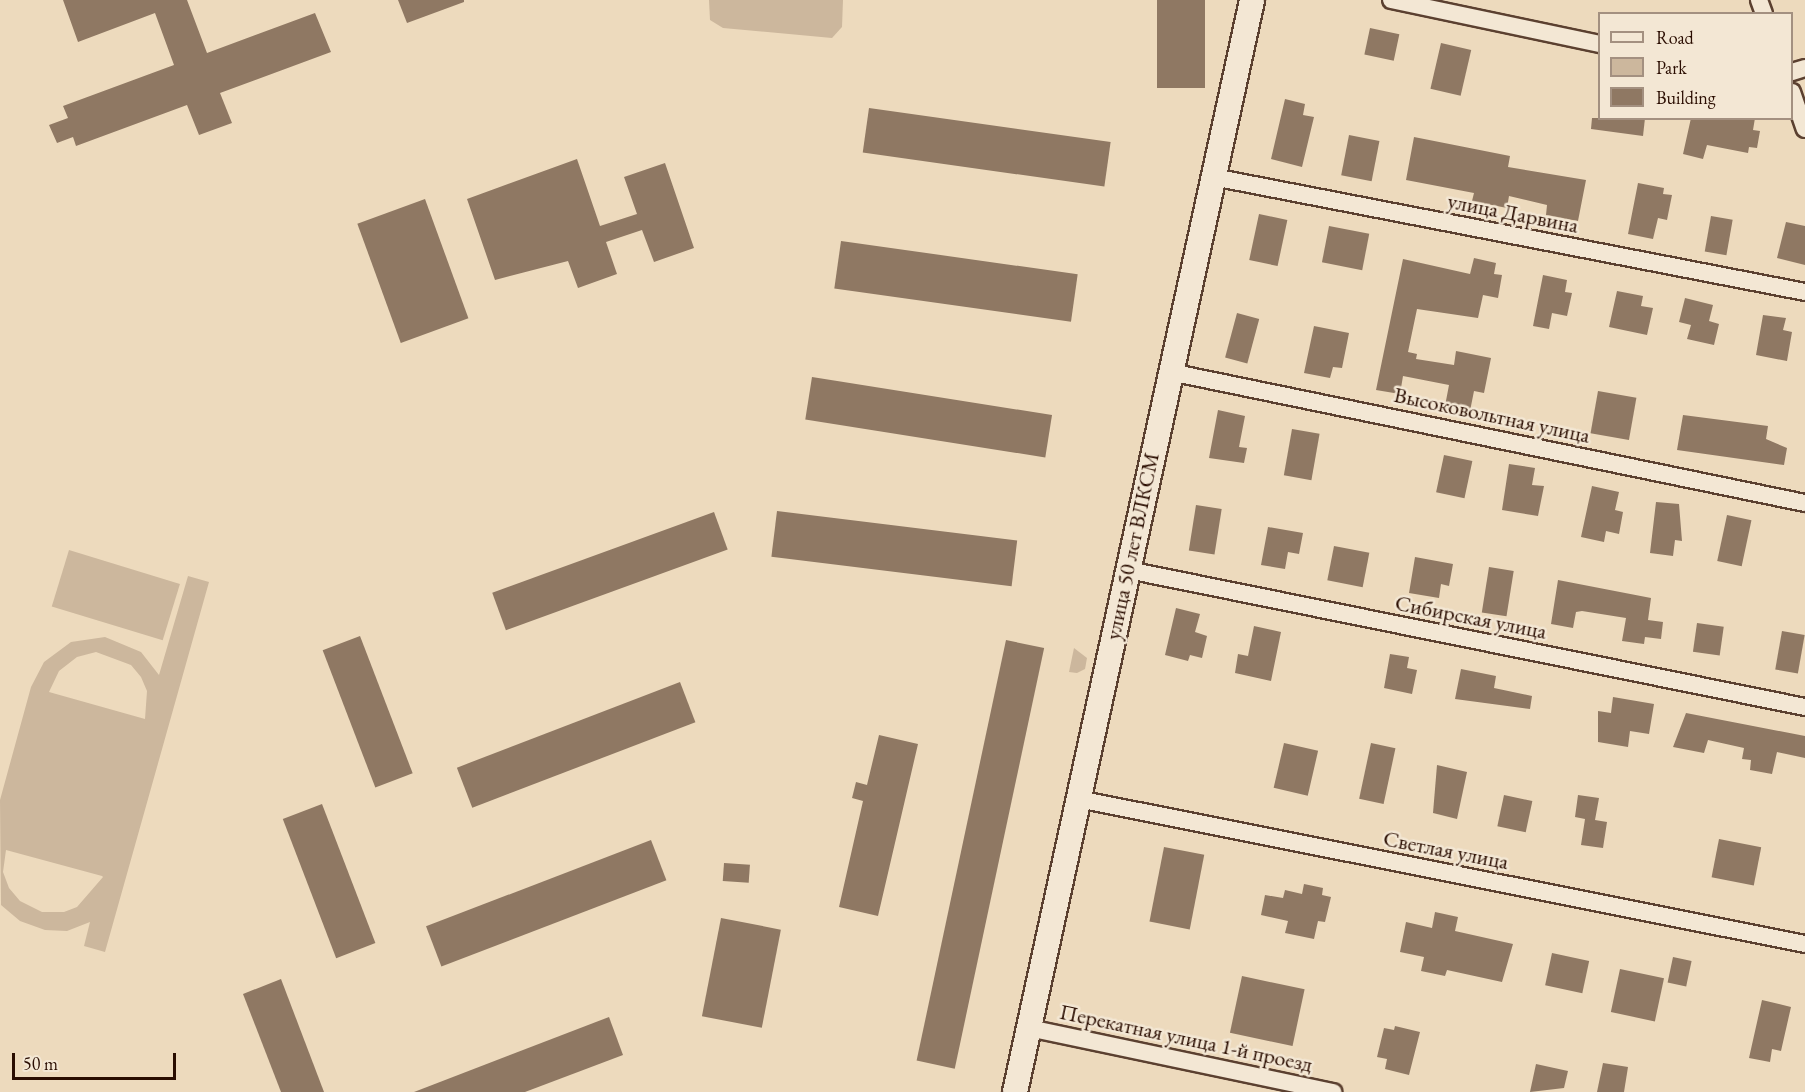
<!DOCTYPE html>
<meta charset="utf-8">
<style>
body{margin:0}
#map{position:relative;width:1805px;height:1092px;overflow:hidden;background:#eddabd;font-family:"EB Garamond",serif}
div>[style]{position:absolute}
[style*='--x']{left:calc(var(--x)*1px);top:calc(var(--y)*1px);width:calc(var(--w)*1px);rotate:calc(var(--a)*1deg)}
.green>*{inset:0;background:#ccb79d;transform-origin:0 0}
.building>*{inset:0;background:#8f7863;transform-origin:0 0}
.roads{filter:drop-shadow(2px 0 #5b4030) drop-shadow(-2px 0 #5b4030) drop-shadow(0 2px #5b4030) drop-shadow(0 -2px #5b4030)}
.minor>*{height:16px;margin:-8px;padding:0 8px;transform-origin:8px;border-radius:8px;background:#f3e7d4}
.secondary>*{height:24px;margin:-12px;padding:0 12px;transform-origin:12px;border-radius:12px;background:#f3e7d4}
span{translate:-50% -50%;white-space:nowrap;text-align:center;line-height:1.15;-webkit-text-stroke:5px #f3e7d4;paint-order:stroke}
.street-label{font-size:22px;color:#2a0d01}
.legend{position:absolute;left:1598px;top:12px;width:195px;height:108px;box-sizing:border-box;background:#f3e7d4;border:2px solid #a39080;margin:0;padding:8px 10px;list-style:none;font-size:18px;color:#2a0d01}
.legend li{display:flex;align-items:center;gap:12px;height:30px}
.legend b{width:30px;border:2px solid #a39080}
.scale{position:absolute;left:12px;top:1053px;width:164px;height:27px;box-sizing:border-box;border:3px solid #2a0d01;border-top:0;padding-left:8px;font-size:18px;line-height:21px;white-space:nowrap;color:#2a0d01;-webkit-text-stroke:4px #f3e7d4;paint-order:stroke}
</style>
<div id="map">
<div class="green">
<i style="clip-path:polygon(709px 0,843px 0,842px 27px,832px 38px,723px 28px,710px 20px)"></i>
<i style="left:69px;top:550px;width:116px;height:59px;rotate:17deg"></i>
<i style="clip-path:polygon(evenodd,188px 576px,209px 582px,105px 952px,84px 946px,90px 922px,67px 931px,45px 930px,20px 921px,1px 905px,0 800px,31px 687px,44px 662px,71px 642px,105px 637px,141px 652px,159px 675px,188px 576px,96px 652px,131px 665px,141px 677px,147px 691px,145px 719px,49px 692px,59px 671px,77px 657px,96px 652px,188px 576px,6px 850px,102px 876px,103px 877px,77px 907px,64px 912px,42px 912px,20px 901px,9px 888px,3px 872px,6px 850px)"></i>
<i style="clip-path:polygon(1074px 648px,1087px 658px,1085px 669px,1077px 673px,1069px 672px)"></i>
</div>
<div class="building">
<i style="clip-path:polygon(63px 0,187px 0,207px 53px,315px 13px,331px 52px,220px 93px,232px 123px,199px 135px,187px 105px,76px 146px,73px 137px,57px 143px,49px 125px,68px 118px,63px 106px,174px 65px,155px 13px,78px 42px)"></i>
<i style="clip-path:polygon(398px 0,464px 0,464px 2px,407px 23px)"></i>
<i style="left:1157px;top:0;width:48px;height:88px"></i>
<i style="left:1370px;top:28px;width:30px;height:27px;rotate:12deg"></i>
<i style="left:1441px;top:43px;width:31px;height:47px;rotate:13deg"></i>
<i style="clip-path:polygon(1285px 99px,1305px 104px,1303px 115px,1314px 117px,1302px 167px,1271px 159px)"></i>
<i style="left:869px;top:108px;width:244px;height:45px;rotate:8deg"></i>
<i style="clip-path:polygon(1592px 118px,1645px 118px,1643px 136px,1591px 129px)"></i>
<i style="clip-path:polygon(1691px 118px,1755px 118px,1753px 130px,1760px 131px,1757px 148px,1749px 147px,1748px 153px,1707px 145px,1703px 159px,1683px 154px)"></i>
<i style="left:1349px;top:135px;width:31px;height:41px;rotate:11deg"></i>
<i style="clip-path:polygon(1414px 137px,1510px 156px,1508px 167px,1586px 180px,1578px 221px,1546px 215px,1547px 205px,1509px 196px,1507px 208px,1472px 201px,1474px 193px,1406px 180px)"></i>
<i style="clip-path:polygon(577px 159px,600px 226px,637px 214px,624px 177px,665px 163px,694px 248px,654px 262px,642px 230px,606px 242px,617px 274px,578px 288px,568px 261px,495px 280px,467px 199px)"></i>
<i style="clip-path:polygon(1638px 183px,1664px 188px,1663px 194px,1672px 195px,1667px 220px,1658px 218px,1653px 239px,1628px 234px)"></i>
<i style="left:425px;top:199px;width:127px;height:72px;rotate:70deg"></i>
<i style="left:1259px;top:214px;width:29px;height:47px;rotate:12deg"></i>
<i style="left:1711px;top:216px;width:22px;height:36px;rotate:10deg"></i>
<i style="clip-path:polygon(1786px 222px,1805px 226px,1805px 265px,1777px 258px)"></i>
<i style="left:1329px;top:226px;width:41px;height:37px;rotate:11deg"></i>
<i style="left:841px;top:241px;width:239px;height:48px;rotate:8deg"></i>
<i style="clip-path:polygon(1474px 258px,1496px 263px,1494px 274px,1502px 275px,1498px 298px,1483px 295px,1478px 318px,1417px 309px,1408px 352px,1417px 354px,1416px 359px,1454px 365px,1456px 351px,1491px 358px,1484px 393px,1474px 391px,1470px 411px,1445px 406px,1449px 385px,1403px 376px,1400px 394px,1376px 390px,1403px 259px,1470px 274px)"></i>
<i style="clip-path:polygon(1543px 275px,1567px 280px,1565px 292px,1572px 293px,1567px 316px,1552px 313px,1549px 329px,1533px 326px)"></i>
<i style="clip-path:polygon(1617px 291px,1643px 296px,1641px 306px,1653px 308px,1647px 335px,1609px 327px)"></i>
<i style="clip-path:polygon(1685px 298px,1713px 305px,1709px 321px,1719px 324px,1714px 345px,1687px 339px,1691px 325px,1679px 322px)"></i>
<i style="left:1237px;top:313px;width:23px;height:46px;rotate:15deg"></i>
<i style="clip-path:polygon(1763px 315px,1786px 318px,1783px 330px,1792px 332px,1787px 361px,1756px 355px)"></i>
<i style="clip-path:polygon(1314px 326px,1349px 333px,1342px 368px,1333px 367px,1330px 378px,1304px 373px)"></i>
<i style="left:812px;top:377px;width:243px;height:43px;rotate:9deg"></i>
<i style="left:1598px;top:391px;width:39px;height:43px;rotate:10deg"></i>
<i style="clip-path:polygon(1218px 410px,1245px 416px,1239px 447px,1247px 448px,1244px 463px,1209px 458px)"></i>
<i style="clip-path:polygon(1683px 415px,1768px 426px,1766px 439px,1787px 448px,1784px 465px,1677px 450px)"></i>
<i style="left:1292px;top:429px;width:28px;height:47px;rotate:10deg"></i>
<i style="left:1444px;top:455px;width:29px;height:38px;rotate:12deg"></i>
<i style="clip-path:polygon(1509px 464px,1535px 468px,1532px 485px,1544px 486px,1538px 516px,1502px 510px)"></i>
<i style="clip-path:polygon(1592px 486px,1619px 492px,1615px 510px,1623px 512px,1619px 534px,1606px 531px,1604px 542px,1581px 537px)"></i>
<i style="clip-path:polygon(1656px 502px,1679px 504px,1682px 541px,1675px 540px,1673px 556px,1650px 553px)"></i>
<i style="left:1196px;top:505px;width:26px;height:46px;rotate:9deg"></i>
<i style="left:777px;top:511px;width:242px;height:46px;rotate:7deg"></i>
<i style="left:714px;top:512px;width:40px;height:236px;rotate:70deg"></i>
<i style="left:1727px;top:515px;width:25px;height:47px;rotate:12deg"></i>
<i style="clip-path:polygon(1268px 527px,1303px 533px,1299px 554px,1288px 552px,1285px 569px,1261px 565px)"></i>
<i style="left:1334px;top:546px;width:36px;height:35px;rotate:11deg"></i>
<i style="clip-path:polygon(1415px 557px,1453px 564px,1449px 586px,1441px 584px,1439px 598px,1409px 593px)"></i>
<i style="left:1489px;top:567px;width:25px;height:46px;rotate:9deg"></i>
<i style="clip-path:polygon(1558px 580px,1651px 598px,1648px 620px,1663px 622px,1661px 639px,1645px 637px,1644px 644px,1622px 641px,1626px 618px,1582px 611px,1576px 612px,1573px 628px,1551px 624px)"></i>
<i style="clip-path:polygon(1176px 608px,1200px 614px,1195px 632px,1207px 636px,1202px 658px,1190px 655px,1188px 661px,1165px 655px)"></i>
<i style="left:1697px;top:623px;width:27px;height:29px;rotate:8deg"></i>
<i style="clip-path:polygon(1254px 626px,1281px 632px,1271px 681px,1235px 673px,1238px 654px,1248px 656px)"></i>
<i style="left:1782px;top:631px;width:23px;height:39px;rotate:10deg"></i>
<i style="left:360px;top:636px;width:147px;height:40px;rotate:69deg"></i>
<i style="left:1006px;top:640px;width:39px;height:430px;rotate:12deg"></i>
<i style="clip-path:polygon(1390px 654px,1409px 657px,1407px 668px,1417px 670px,1412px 694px,1384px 688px)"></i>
<i style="clip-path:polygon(1461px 669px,1496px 676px,1494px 688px,1532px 696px,1530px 709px,1455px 699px)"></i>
<i style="left:680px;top:682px;width:43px;height:239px;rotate:69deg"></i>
<i style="clip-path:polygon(1613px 697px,1654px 704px,1649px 734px,1630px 731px,1628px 747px,1598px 742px,1598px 711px,1611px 713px)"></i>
<i style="clip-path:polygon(1686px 713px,1805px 736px,1805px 758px,1777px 752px,1772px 774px,1750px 770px,1751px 760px,1742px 759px,1744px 748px,1708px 740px,1704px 753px,1673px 747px)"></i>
<i style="clip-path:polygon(879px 735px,918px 744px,878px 916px,839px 907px,863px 801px,852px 798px,856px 782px,867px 785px)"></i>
<i style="left:1284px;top:743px;width:35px;height:46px;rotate:13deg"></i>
<i style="left:1371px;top:743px;width:25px;height:57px;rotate:12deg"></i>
<i style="clip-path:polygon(1437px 765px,1467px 772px,1457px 819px,1433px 813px)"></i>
<i style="left:1504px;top:795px;width:29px;height:32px;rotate:12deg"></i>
<i style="clip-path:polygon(1578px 795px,1599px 798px,1595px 820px,1607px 822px,1603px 848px,1581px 845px,1585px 819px,1575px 817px)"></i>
<i style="left:322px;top:804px;width:149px;height:42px;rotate:69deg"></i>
<i style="left:1719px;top:839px;width:43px;height:39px;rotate:11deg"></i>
<i style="left:651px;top:840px;width:43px;height:241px;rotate:69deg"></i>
<i style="left:1164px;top:847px;width:41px;height:76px;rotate:11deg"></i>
<i style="left:724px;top:863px;width:26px;height:18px;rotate:4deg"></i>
<i style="clip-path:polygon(1304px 884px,1323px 888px,1322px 895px,1331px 897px,1325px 922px,1318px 921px,1314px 939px,1285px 933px,1288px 921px,1261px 915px,1265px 895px,1283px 898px,1285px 890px,1302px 894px)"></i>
<i style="clip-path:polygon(1435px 912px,1458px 917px,1455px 931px,1513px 944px,1502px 982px,1447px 970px,1445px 976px,1421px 971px,1424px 957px,1400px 952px,1406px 922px,1432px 928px)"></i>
<i style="left:721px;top:918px;width:61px;height:100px;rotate:11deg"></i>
<i style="left:1552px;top:953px;width:38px;height:33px;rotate:12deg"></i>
<i style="left:1673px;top:957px;width:19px;height:26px;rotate:12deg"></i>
<i style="left:1620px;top:969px;width:45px;height:44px;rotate:12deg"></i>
<i style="left:1242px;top:976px;width:64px;height:58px;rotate:12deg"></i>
<i style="clip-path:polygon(281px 979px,324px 1092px,281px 1092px,243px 994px)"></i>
<i style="clip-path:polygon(1762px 1000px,1791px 1007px,1781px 1051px,1772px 1049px,1770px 1062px,1749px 1058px)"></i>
<i style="clip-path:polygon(609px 1017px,623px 1055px,525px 1092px,414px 1092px)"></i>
<i style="clip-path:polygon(1395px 1026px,1420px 1032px,1409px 1075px,1385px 1069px,1387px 1059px,1377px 1057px,1384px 1028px,1394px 1030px)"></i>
<i style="clip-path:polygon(1603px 1063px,1628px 1067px,1624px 1092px,1597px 1092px)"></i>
<i style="clip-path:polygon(1536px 1064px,1568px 1071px,1564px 1088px,1530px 1092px)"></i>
</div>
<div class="roads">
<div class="minor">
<i style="--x:1391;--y:0;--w:214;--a:11.9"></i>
<i style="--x:1759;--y:0;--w:15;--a:70"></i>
<i style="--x:1792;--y:72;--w:14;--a:-17"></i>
<i style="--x:1792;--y:92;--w:39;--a:71"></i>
<i style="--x:1213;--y:177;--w:603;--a:10.99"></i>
<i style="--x:1170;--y:372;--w:648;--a:11.66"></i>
<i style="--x:1128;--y:570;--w:691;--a:11.44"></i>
<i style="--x:1078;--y:799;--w:741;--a:11.28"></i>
<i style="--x:1029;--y:1028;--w:311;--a:11.9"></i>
</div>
<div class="secondary">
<i style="--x:1015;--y:1092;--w:1117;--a:-77.75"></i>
</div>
</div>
<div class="street-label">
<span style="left:1513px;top:213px;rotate:11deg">улица Дарвина</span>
<span style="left:1492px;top:415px;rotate:12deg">Высоковольтная улица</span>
<span style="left:1132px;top:546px;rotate:-78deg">улица 50 лет ВЛКСМ</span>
<span style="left:1471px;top:617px;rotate:11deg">Сибирская улица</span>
<span style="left:1446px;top:850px;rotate:11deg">Светлая улица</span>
<span style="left:1186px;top:1038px;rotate:12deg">Перекатная улица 1-й проезд</span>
</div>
<ul class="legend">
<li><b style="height:8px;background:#f3e7d4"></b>Road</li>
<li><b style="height:16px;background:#ccb79d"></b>Park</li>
<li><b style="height:16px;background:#8f7863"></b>Building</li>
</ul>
<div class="scale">50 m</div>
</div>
